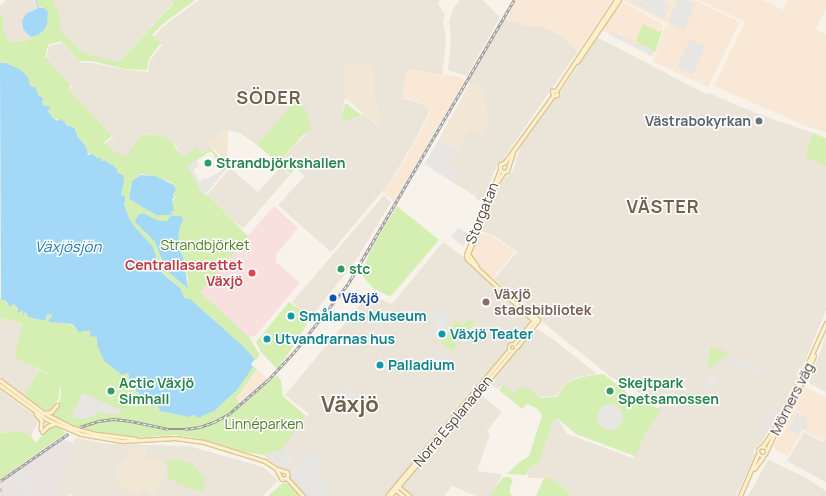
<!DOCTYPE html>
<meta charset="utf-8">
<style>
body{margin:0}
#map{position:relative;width:826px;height:496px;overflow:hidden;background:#f7f3eb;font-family:Manrope,sans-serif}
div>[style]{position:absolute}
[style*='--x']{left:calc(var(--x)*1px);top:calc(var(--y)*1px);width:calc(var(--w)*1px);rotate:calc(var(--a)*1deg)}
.residential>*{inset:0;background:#ebe4d8}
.commercial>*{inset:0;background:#f9e8d5}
.industrial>*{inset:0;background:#e9e4df}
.education>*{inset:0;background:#f1e7d4}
.medical>*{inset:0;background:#f8e0de}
.green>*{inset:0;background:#d5eeb1}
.parking>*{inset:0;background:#e8e6e2;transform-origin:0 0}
.round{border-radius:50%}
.water>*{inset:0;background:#a3d9f7}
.stream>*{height:1px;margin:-0.5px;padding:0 0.5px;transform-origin:0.5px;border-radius:0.5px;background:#a3d9f7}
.roads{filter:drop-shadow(1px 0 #dbc697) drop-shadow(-1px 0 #dbc697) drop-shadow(0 1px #dbc697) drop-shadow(0 -1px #dbc697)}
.secondary>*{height:2.5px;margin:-1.25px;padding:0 1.25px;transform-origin:1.25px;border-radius:1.25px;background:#fff0cc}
.secondary>.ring{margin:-1.25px;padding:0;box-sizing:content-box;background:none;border:2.5px solid #fff0cc;border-radius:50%}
.rail>*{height:2.5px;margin-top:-1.25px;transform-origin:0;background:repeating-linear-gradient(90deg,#fff 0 3px,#9a9a9a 0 6px);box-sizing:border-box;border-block:1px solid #9a9a9a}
.dots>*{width:11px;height:11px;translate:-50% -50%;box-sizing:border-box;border:2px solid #fff;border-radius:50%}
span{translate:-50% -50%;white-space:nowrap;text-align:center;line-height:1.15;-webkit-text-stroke:3px #fff;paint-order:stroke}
.worship-label{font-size:14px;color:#5b616d;font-weight:700}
.right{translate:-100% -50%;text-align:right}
.leisure-label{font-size:14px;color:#27864d;font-weight:700}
.left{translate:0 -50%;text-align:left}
.street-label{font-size:14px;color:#4c4337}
.park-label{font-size:14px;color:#4a7f22}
.health-label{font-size:14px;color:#be3a42;font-weight:700}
.education-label{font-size:14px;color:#785e54;font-weight:700}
.transit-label{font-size:14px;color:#164399;font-weight:700}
.culture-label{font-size:14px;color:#0d838f;font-weight:700}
.water-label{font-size:15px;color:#227cb2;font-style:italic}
.district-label{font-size:18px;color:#70614d;font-weight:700;letter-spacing:1px}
.town-label{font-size:22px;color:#70614d;font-weight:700}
</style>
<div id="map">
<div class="residential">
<i style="clip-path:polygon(6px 0,37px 0,38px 8px,34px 9px,22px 23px,23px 29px,29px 37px,31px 37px,31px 40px,9px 42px,3px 30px,3px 17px,0 15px,0 6px)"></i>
<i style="clip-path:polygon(54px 0,173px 0,174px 2px,119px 62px,83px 53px,67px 40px,61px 32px,60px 18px)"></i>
<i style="clip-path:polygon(evenodd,199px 0,439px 0,438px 4px,445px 15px,443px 21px,446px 40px,442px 76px,407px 82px,403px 98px,425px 105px,430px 110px,414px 142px,390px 182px,331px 252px,278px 205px,305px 176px,283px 157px,309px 131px,297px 100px,257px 145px,240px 133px,226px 130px,209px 142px,212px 149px,202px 155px,183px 159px,176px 146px,162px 136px,148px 134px,131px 151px,126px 159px,105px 144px,113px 137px,69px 90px,72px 86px,46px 59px,49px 46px,62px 43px,82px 63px,93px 63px,127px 70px,148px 72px,150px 60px,162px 45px,153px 37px,165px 25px,199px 0,348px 64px,372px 66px,374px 99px,380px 117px,378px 127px,364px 114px,341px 121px,345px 98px,345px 66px,348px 64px)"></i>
<i style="clip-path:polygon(460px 0,483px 0,500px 17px,467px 76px,448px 70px,451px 39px,449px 21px,453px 9px)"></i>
<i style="clip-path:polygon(502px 18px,526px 26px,542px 26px,560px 35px,578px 51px,494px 172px,485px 198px,481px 201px,477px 200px,475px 196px,454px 183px,459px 175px,447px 167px,469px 130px,483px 91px,470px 83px,468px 77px)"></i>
<i style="clip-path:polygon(597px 37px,706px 94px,709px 93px,753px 112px,813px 133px,804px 158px,812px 159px,826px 167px,826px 310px,799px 376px,775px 421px,760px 444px,757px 445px,753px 452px,755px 455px,736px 496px,572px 496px,560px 484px,549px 478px,528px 478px,528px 469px,539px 462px,553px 421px,557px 418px,567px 434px,633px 458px,660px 404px,611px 377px,551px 329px,494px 279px,517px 252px,495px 236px,479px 230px,502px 181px,513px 171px,521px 144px,555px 100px)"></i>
<i style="clip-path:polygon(281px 167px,290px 175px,243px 229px,213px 203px,207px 195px,230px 168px,258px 192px)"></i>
<i style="clip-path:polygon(384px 195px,391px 202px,358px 257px,310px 319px,310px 321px,292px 302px)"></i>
<i style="clip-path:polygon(443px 242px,477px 267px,485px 279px,527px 318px,530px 324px,514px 344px,510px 345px,509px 349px,512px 352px,390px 496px,303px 496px,287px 478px,288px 474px,263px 455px,276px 451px,309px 414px,285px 395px,365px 299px,369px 296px,377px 298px,392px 304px)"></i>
<i style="clip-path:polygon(0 318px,22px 324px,16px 357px,39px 369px,24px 396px,0 377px)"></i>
<i style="clip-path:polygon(537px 329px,554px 340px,597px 374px,578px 377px,564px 385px,556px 396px,539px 397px,530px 389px,514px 394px,503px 385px,497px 389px,488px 382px,518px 346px)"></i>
<i style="clip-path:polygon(826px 335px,826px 392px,809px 383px)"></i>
<i style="clip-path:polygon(0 390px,40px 420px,31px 436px,22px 431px,0 433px)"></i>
<i style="clip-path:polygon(480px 394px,502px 412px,487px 431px,490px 434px,477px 471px,502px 474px,495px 489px,490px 496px,476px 496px,452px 486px,444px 496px,412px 496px,401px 487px)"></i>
<i style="clip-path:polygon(804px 432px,822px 442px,826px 439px,826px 482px,787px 461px)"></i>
<i style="clip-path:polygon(evenodd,75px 438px,109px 444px,189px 446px,263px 467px,278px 480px,263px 496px,73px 496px,58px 488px,75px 438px,164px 461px,203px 491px,167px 477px,169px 467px,164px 461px)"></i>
<i style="clip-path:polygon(768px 460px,803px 476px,826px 491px,826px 496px,748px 496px)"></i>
</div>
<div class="commercial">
<i style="clip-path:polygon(516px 0,612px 0,578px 51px,560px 35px,542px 26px,526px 26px,506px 20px)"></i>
<i style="clip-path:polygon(622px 0,695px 0,740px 22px,708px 87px,653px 61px,665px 26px,668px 25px,668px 22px,664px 22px)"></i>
<i style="clip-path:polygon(699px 0,763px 0,783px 10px,788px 0,826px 0,826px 9px,816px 29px,826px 35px,826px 132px,806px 126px,714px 86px,745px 22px)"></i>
<i style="clip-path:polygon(623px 2px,662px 24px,663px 26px,652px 57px,604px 31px,603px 28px)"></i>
<i style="clip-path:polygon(407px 69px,456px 76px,465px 80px,394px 201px,382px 192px,391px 182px,416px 141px,431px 111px,424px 104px,402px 96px)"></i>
<i style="clip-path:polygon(477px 231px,494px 237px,515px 252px,491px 280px,468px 256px)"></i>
<i style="clip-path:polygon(257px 369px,267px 379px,239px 403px,236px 399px)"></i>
<i style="clip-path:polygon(804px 386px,826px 398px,826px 438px,824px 441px,803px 430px,788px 456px,775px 450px,774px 446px,781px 427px)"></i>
</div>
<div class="industrial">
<i style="clip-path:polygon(64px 439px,73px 443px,58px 488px,69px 494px,68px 496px,0 496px,0 482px)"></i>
</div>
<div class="education">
<i style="clip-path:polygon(348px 64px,370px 64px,372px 66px,374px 99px,380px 117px,380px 127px,345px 98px,345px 66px)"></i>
<i style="clip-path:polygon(470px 83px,483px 91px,489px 125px,482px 138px,469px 130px,457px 150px,439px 139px)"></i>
<i style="clip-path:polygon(225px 129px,228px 130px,227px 163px,207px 142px)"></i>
<i style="clip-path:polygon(146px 446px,147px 460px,158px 460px,164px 464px,167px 471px,153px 496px,142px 489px,139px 493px,133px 495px,116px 481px,118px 476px,117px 470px,119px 465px,127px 458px,130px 448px)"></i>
</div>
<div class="medical">
<i style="clip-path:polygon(274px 206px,298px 228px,276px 255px,276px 262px,300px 283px,255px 336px,249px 337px,200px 293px,200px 290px)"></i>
</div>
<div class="green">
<i style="clip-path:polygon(evenodd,37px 0,54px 0,60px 18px,61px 32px,83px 53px,119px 62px,174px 3px,173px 0,195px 0,164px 23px,152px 35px,161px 43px,149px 58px,147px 70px,125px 69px,92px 61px,80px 61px,61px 41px,48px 45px,45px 57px,71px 85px,68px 89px,112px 136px,104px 143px,114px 151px,125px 157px,143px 134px,162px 136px,170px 140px,182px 157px,197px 148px,201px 154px,211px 148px,221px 160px,229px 165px,224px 172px,211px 151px,188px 166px,204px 195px,207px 195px,248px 236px,200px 292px,249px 337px,260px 355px,256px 360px,243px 346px,190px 299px,184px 298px,181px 289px,162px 272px,153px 247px,134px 226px,129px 218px,124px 204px,127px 198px,121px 196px,121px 194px,124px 183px,122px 174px,117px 172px,117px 169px,112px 164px,111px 165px,106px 161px,101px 161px,101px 158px,97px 158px,93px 154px,88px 154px,85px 144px,77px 136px,78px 135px,75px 129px,70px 126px,67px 126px,64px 121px,53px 118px,47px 110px,50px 109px,49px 105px,42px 105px,43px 98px,37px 95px,34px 87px,30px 84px,28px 77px,21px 70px,6px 63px,0 63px,0 15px,3px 17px,3px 30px,9px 42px,31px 40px,31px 37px,43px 30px,46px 18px,49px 15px,42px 7px,38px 8px,37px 0,141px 174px,155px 176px,170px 182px,174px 185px,176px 190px,173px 194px,176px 198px,172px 200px,173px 204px,171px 215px,156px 215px,129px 199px,131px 184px,141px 174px,37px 0,143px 213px,159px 221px,169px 221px,169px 217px,176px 216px,182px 223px,179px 230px,178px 245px,184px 260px,188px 279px,187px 289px,166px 270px,155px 242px,135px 222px,143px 213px)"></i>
<i style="clip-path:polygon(643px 24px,659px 32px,662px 31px,655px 53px,654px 51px,635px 41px,639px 36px,638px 35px)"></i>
<i style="clip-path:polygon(297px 99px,308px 115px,311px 130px,303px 135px,283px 157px,295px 169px,291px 174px,257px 145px)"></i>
<i style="clip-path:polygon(345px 104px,347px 104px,361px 115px,343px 121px,341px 120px)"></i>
<i style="clip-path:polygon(813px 133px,826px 138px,826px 167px,812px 159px,804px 159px)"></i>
<i style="clip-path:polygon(397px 206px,439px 240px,392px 295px,389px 296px,373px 288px,361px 274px,370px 251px)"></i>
<i style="clip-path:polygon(0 298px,7px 303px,9px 307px,14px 304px,16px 305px,15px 307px,18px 309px,18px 313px,23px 310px,23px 314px,26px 312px,28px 317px,46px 321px,47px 314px,51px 314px,52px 317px,49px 319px,49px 322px,70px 324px,79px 331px,90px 331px,90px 336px,93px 335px,97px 338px,97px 344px,104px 361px,122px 375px,128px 373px,131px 385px,136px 392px,139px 392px,139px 395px,146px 402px,150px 401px,150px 405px,152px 407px,157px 404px,160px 411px,189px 417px,194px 415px,198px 418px,210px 413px,231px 396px,253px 366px,257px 369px,236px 398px,241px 406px,277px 375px,281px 381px,283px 396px,306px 416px,282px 449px,263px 455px,245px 452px,196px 438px,175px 435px,134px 438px,108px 436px,74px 428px,50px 416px,60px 400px,61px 391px,59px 385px,59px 398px,51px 410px,44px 410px,24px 396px,39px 370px,51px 375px,58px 382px,51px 375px,15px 357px,22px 324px,0 318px)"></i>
<i style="clip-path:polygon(289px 302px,303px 313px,300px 312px,306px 318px,305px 323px,307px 324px,293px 347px,277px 369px,261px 352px,256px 342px)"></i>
<i style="clip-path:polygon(469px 319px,474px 323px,468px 332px,463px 330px,457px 333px,453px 338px,457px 345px,452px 351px,440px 341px,452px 329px,451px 326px,455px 324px,453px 322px,455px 320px,463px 326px)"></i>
<i style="clip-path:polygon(710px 347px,730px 353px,707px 369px)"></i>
<i style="clip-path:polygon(603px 374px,623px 389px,631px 397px,634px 403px,642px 402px,661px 409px,645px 434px,635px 456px,576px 434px,557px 418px,553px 421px,539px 462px,528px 469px,527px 475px,507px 474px,517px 464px,529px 456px,542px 416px,538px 409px,527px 404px,522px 409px,499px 390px,503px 385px,514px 394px,521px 386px,526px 389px,530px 389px,540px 398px,557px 397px,563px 387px,571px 381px,582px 377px)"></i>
<i style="clip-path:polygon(54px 424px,66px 433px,0 479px,0 433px,22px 431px,31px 436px,36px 443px,48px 428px)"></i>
<i style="clip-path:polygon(179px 460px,192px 464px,203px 476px,205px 484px,203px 492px,181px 485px,167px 477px,169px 467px,163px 461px)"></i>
<i style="clip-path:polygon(503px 477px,509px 477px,513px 480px,510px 487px,510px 494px,513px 496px,490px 496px)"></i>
<i style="clip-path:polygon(544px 478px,549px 478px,560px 484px,572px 496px,536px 496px)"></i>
<i style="clip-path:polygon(284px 482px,290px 486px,299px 496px,268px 496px)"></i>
</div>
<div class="parking">
<i style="clip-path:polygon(633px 0,643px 2px,644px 0,661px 0,670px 5px,664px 19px,632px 2px)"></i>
<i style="clip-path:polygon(677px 0,687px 0,695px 4px,684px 31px,671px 24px,669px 20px)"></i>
<i style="clip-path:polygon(612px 32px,654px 51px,652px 56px,610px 35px)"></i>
<i style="left:690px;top:39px;width:17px;height:31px;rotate:25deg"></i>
<i style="clip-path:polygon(439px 139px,457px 150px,447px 167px,459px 175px,454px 183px,424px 164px)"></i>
<i style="clip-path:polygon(196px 159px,199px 166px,193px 170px,200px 181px,206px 177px,207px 179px,223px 170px,224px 172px,204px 196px,187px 167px)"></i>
<i style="clip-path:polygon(458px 228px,470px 235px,463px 246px,451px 237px)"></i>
<i style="clip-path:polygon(433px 308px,454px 315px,434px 338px,428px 334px,436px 324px,433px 317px,429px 315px)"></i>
<i style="clip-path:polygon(436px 348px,451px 359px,451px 362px,442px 372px,429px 361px)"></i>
<i style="clip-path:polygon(730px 355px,746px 362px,764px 367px,759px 376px,726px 360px)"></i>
<i style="clip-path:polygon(711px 374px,719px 378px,711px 393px,702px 388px)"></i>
<i style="left:345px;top:383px;width:23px;height:26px;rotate:40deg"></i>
<i style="clip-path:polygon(83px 393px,101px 401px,121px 411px,119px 414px,103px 414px,97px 411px,95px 416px,84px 419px,74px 418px,72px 413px)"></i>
<i style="left:778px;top:402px;width:5px;height:33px;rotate:37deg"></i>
<i class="round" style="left:597px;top:404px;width:26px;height:26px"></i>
<i style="clip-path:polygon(797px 412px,806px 417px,808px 424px,805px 430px,801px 429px,799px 434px,789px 429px)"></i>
<i style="clip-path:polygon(286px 448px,296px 456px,285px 470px,271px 459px,270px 457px)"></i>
<i style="clip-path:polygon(310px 450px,325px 463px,318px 473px,319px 479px,313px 485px,314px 486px,321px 478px,329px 484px,329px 492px,326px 496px,315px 487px,325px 496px,307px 496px,302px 492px,303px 487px,291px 474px)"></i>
<i style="clip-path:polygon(22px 469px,36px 489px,33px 496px,23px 496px,10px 478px)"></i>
</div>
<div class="water">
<i style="clip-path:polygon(38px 8px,44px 8px,48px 11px,47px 25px,43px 31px,38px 35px,30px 37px,23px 29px,22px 21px,26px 14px)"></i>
<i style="clip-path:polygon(0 63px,6px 63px,21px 70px,28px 77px,30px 85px,36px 88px,38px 95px,43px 98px,42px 105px,50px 106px,50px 109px,47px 110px,53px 118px,58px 121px,60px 119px,64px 121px,67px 126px,70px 126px,75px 129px,78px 137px,86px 146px,88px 155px,93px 154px,97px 158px,101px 158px,101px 161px,106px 161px,111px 165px,112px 164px,117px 169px,117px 172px,123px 175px,124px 183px,121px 194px,126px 198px,124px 204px,129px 218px,134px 226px,153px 247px,162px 273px,181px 289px,184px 298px,190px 299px,243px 346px,255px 359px,251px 364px,253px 367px,236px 391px,214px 411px,198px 418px,194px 415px,189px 417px,160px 411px,157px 404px,152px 407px,150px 405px,150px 401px,147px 402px,144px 400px,139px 394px,139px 392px,136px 392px,135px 388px,131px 386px,128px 373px,122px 375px,104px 361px,97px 345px,97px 338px,93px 336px,90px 337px,90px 331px,82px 331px,80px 333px,72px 324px,49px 322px,49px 319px,52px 317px,51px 314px,47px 314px,46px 321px,28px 317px,26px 312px,23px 315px,23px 310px,18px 313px,18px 309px,14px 304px,9px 307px,7px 302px,1px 299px)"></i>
<i style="clip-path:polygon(141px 175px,155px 176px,174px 185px,176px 190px,173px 194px,174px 198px,176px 199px,173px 198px,172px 200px,174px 211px,171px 212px,172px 215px,156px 215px,129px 199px,132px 181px)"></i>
<i style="clip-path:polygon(143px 213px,159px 221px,168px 221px,169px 217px,172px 216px,181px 216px,183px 219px,179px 230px,178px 245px,184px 260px,188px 289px,166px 270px,155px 242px,135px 222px,138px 215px)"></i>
</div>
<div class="stream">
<i style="--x:36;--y:0;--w:8;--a:76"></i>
</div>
<div class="roads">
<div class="secondary">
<i style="--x:577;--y:62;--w:75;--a:-55.9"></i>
<i style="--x:556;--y:91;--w:109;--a:-56.6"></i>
<i style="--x:553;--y:96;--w:5;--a:-101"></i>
<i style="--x:552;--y:91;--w:4;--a:0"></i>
<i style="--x:500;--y:170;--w:4;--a:27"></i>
<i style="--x:504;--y:172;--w:3;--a:-18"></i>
<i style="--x:507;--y:171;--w:19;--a:-72"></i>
<i style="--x:477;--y:267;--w:16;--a:-125"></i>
<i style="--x:468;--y:254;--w:78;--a:-68.1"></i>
<i style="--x:497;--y:182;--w:12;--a:-55"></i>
<i style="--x:536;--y:323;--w:94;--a:-137.2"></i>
<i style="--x:467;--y:259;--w:4;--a:-104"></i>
<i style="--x:466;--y:255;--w:92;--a:-68.2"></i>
<i style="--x:500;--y:170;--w:5;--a:-90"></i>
<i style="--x:500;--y:165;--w:6;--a:-31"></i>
<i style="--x:505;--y:162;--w:82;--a:-54"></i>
<i style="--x:553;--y:96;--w:4;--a:-14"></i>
<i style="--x:557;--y:95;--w:4;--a:-104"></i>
<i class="ring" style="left:509px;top:344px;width:5.5px;height:5.5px"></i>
<i style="--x:514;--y:344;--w:34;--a:-50"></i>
<i style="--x:517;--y:347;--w:34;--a:-52"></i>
<i style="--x:538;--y:320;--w:24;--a:-145"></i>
<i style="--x:0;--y:380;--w:55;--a:36.9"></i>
<i style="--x:44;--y:413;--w:34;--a:27"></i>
<i style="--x:74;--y:428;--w:24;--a:15"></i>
<i style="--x:97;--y:434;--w:39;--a:7"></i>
<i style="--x:0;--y:385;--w:59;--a:36.1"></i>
<i style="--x:48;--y:420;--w:36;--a:23"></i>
<i style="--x:81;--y:434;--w:43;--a:9.5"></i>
<i style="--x:123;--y:441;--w:52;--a:-3.3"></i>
<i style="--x:175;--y:438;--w:29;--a:8"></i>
<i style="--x:204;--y:442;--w:64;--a:17.3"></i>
<i style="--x:265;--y:461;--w:14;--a:34"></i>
<i style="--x:277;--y:469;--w:10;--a:17"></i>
<i style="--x:287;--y:472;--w:3;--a:72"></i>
<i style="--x:288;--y:475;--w:3;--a:108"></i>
<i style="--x:790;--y:403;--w:28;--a:-60"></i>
<i style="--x:804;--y:379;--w:25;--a:-67"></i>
<i style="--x:45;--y:413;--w:6;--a:-9"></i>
<i style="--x:51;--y:412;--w:9;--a:-49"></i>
<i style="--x:36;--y:414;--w:8;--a:45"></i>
<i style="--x:42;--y:420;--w:9;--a:96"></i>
<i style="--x:42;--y:432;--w:8;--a:-45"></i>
<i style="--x:48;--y:426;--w:6;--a:-18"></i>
<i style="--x:762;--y:447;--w:19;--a:-55"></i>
<i style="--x:773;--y:431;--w:64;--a:-62.2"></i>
<i style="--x:803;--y:374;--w:56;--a:-65.7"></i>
<i class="ring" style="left:758px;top:447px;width:7.5px;height:7.5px"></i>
<i style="--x:767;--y:450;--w:30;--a:-66"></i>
<i style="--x:754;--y:469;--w:15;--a:-53"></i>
<i style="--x:277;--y:470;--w:10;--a:61"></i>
<i style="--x:282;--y:479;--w:5;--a:-11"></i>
<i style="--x:287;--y:478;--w:24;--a:48"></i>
<i style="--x:398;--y:486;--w:16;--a:40"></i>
<i style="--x:395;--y:489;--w:11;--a:41"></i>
<i style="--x:387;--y:496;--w:190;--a:-50.1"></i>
<i style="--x:390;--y:496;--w:189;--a:-49.7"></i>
<i style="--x:740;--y:496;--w:46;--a:-66.8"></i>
</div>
</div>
<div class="rail">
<i style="--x:80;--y:427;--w:19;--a:-18"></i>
<i style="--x:98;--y:421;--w:16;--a:-7"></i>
<i style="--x:114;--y:419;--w:17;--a:7"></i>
<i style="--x:131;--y:421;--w:38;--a:12"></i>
<i style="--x:168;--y:429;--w:17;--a:0"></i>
<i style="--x:185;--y:429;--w:15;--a:-8"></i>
<i style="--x:200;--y:427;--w:15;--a:-20"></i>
<i style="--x:214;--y:422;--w:17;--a:-28"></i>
<i style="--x:229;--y:414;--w:52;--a:-41.1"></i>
<i style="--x:268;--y:380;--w:41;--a:-47"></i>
<i style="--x:296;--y:350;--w:84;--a:-51.8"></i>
<i style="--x:348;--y:284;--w:329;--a:-59.7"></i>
<i style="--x:0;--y:481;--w:83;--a:-34.7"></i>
<i style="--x:0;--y:490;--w:2;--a:-27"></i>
</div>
<div class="dots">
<i style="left:759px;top:121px;background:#6b7280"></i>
<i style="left:208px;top:163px;background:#2e9e5b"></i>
<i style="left:341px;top:269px;background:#2e9e5b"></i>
<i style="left:252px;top:273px;background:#e0444e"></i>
<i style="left:333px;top:298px;background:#1a4fb4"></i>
<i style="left:486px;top:302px;background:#8d6e63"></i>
<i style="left:291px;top:316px;background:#0f9aa8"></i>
<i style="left:442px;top:334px;background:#0f9aa8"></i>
<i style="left:267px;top:339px;background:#0f9aa8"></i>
<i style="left:380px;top:365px;background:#0f9aa8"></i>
<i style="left:111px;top:391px;background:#2e9e5b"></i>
<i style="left:610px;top:391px;background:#2e9e5b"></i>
</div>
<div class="worship-label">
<span class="right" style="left:751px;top:121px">Västrabokyrkan</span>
</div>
<div class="leisure-label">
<span class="left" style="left:216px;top:163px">Strandbjörkshallen</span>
<span class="left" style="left:349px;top:269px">stc</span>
<span class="left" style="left:119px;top:391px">Actic Växjö<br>Simhall</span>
<span class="left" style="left:618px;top:391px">Skejtpark<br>Spetsamossen</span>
</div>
<div class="street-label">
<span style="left:482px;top:213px;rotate:-68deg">Storgatan</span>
<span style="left:792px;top:399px;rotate:-63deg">Mörners väg</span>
<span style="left:453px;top:421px;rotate:-50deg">Norra Esplanaden</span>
</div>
<div class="park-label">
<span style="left:205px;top:245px">Strandbjörket</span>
<span style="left:264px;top:424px">Linnéparken</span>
</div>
<div class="health-label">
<span class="right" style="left:243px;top:273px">Centrallasarettet<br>Växjö</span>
</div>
<div class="education-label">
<span class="left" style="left:494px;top:302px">Växjö<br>stadsbibliotek</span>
</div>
<div class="transit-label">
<span class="left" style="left:342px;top:298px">Växjö</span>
</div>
<div class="culture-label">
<span class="left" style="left:299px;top:316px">Smålands Museum</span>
<span class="left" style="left:450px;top:334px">Växjö Teater</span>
<span class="left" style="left:275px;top:339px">Utvandrarnas hus</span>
<span class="left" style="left:388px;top:365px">Palladium</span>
</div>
<div class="water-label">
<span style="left:68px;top:247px">Växjösjön</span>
</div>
<div class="district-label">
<span style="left:269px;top:97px">SÖDER</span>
<span style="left:663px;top:206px">VÄSTER</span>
</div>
<div class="town-label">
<span style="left:350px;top:405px">Växjö</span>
</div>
</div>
